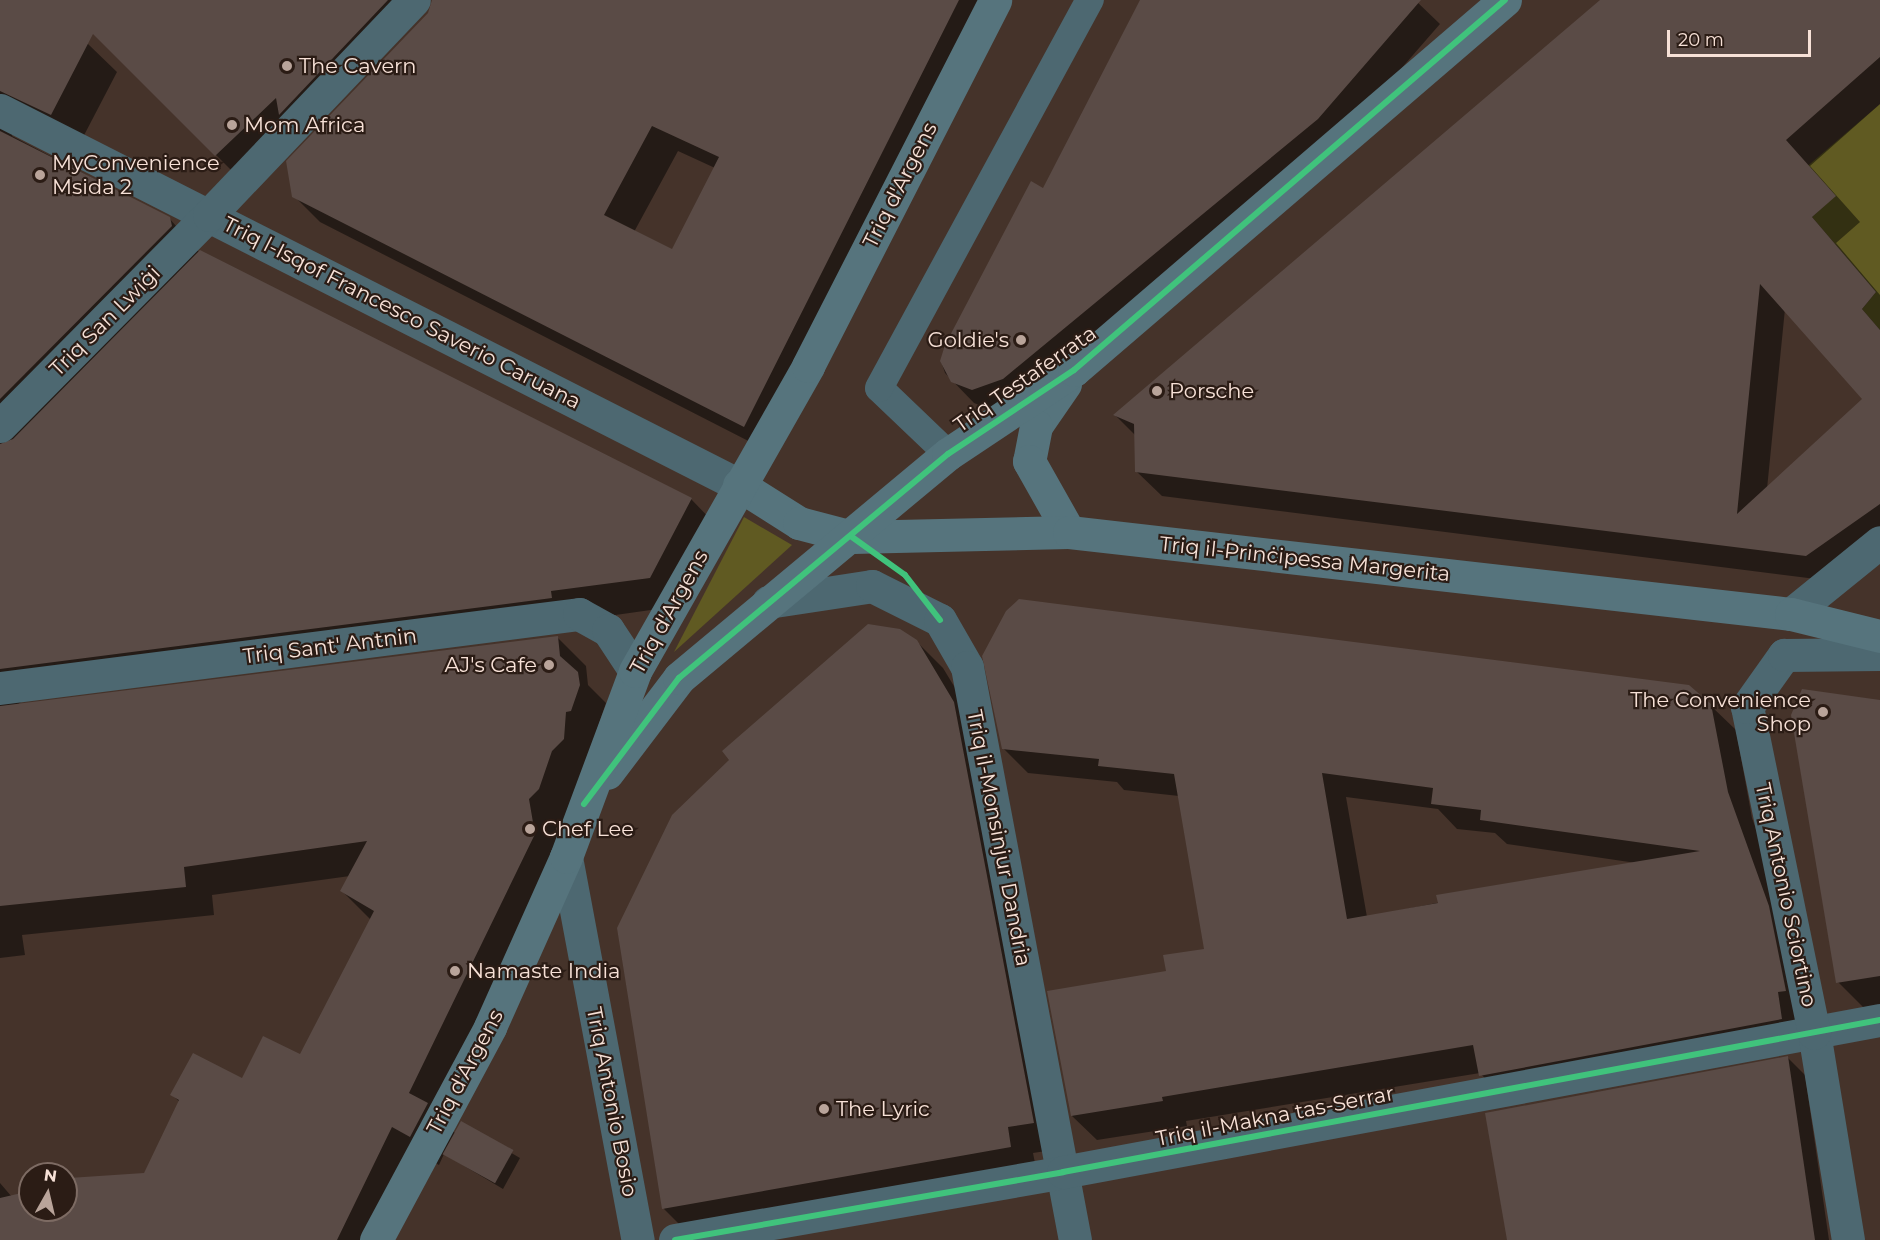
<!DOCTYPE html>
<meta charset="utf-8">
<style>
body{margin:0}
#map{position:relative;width:1880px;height:1240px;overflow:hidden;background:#45332a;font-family:Montserrat,sans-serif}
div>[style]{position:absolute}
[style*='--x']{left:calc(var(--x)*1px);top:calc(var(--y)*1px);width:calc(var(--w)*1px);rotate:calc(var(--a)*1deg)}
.green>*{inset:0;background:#605a22}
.shadow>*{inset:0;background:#0007}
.building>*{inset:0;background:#5a4b46;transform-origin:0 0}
.lane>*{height:28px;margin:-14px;padding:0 14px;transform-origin:14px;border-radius:14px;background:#4d6871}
.street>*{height:33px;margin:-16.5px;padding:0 16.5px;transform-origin:16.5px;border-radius:16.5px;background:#4d6871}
.secondary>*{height:33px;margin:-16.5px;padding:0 16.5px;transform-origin:16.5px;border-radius:16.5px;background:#56747d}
.cycleway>*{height:6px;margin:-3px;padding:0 3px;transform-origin:3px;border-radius:3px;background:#40c37c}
.dots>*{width:16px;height:16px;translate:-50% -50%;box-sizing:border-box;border:3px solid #2b1c15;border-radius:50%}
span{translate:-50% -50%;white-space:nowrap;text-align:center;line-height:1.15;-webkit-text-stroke:4.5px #2b1c15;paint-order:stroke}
.poi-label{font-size:21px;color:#f7e1d7}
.left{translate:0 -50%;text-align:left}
.right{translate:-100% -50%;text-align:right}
.street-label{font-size:21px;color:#f7e1d7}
.north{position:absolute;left:18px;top:1162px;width:60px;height:60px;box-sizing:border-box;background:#2b1c15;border:2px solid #7d6b63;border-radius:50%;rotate:8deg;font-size:16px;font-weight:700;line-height:24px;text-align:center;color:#f7e1d7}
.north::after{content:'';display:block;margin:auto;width:21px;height:27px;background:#b9a49a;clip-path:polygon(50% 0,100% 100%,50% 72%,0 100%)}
.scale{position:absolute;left:1667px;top:30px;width:144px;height:27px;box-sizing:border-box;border:3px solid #f7e1d7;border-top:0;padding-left:8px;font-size:18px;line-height:21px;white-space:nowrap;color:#f7e1d7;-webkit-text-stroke:4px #2b1c15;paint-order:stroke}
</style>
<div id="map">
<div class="green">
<i style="clip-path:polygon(1880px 104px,1880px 330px,1862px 309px,1876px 292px,1812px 217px,1835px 196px,1804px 169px)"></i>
<i style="clip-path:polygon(744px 517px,792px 545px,674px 652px)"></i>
</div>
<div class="shadow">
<i style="clip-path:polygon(0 0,88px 44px,117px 72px,80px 143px,12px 130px,12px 136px,169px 218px,199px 252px,691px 499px,719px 528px,679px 606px,27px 698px,14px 707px,557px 637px,586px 666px,588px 685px,606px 703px,567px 818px,556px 828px,563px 863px,439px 1117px,456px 1134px,461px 1123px,520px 1158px,503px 1189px,444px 1154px,439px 1165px,420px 1155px,380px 1240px,0 1240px,0 1183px,12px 1197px,30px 1192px,30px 1210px,66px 1210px,66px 1184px,144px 1174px,180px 1102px,172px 1095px,243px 1080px,300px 1056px,371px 920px,342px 891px,350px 876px,212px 895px,214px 915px,22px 935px,25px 955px,0 958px)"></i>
<i style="clip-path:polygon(61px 0,426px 0,246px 185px)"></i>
<i style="clip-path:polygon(evenodd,468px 0,997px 0,770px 452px,320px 222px,294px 196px,468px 0,678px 151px,715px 168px,673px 251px,634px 232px,678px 151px)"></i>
<i style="clip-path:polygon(1141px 0,1415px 0,1440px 24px,1339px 140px,1024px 400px,994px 411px,974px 403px,945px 373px,941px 361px,1044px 190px)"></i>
<i style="clip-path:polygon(evenodd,1602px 0,1880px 0,1880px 104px,1810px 166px,1860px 222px,1836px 243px,1880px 295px,1880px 547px,1832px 581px,1162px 496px,1136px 471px,1135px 435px,1115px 415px,1602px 0,1785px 309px,1864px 399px,1767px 489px,1785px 309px)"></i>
<i style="clip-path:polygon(916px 641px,943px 668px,980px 729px,1059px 1149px,1033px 1153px,1037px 1173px,690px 1235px,664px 1209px)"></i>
<i style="clip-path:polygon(1880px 701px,1880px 1013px,1870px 1014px,1838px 982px)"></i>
<i style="clip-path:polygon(evenodd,1710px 705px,1736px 730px,1752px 818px,1793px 932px,1806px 1044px,1505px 1100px,1480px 1073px,1186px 1121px,1187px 1126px,1097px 1140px,1072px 1116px,1168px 972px,1206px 950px,1179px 796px,1124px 790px,1117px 782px,1028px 773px,1003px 748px,1710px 705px,1346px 797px,1438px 809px,1457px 829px,1495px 833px,1507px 844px,1636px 863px,1367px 917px,1346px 797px)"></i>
<i style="clip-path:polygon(1788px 1058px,1805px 1075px,1829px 1240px,1508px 1240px)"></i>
</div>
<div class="building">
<i style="clip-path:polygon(0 0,388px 0,279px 115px,276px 98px,215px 156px,93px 34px,51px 115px,0 91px)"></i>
<i style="clip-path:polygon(evenodd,432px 0,959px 0,744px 427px,292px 197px,286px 161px,428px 13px,432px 0,652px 126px,719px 157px,672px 249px,604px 215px,652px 126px)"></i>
<i style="clip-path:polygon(1140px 0,1421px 0,1318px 119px,1003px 379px,972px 390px,951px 382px,940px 361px,945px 345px,1031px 181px,1043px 188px)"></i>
<i style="clip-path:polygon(evenodd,1600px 0,1880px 0,1880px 57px,1786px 140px,1836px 196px,1812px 217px,1876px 292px,1862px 309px,1880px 330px,1880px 504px,1806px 556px,1135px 472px,1134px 424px,1113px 415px,1600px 0,1760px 284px,1862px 399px,1737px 514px,1760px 284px)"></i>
<i style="clip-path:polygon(0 131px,170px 217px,172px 226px,0 399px)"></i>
<i style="clip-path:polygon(200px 250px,692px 498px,650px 578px,551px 591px,552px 598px,0 669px,0 444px,13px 439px)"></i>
<i style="clip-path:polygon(evenodd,1019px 599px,1689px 685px,1711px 704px,1728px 792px,1769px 906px,1786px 991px,1778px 992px,1782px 1019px,1479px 1076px,1473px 1045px,1162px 1097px,1163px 1101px,1071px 1116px,1047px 991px,1166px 971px,1163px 955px,1204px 949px,1174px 774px,1098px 766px,1099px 759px,1002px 749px,982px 656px,1006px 611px,1019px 599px,1322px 773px,1433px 788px,1431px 804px,1481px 810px,1480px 820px,1700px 851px,1436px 895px,1438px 903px,1347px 919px,1322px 773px)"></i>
<i style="clip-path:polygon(868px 624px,900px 629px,917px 640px,954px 702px,1034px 1123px,1008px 1127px,1011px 1147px,662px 1209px,617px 928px,672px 815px,729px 760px,722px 751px)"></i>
<i style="clip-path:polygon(558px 636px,560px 656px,578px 672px,580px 685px,571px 711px,566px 712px,564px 739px,552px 751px,539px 789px,529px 799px,535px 834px,409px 1093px,428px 1103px,410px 1137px,392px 1127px,337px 1240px,0 1240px,0 1198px,30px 1191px,30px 1210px,66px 1210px,69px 1178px,144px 1173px,179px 1100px,170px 1095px,193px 1053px,242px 1078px,263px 1036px,300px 1054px,374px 911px,340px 891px,367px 841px,184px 867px,186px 887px,0 906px,0 706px)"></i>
<i style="clip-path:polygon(1802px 689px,1880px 700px,1880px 976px,1836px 983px,1791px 715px)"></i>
<i style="clip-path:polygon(1788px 1056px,1815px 1240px,1507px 1240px,1485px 1113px)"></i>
<i style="left:461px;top:1121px;width:60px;height:38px;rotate:29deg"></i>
</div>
<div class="lane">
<i style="--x:948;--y:454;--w:95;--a:-136.3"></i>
<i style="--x:879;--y:388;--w:442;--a:-61.5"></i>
</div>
<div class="street">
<i style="--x:0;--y:110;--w:829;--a:26.91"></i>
<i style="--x:0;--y:426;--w:297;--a:-45.3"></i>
<i style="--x:209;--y:215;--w:297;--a:-46.4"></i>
<i style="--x:768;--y:602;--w:105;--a:-8.7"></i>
<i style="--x:872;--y:586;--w:76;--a:26.6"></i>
<i style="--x:940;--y:620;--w:54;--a:60.1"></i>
<i style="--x:967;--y:667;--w:583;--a:79.33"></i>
<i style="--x:1791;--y:614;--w:114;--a:-39"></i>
<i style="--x:0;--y:688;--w:584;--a:-7.28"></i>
<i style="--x:579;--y:614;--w:33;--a:29"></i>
<i style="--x:608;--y:630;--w:49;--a:56.6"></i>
<i style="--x:566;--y:857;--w:390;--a:79.4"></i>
<i style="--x:675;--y:1240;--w:394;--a:-9.9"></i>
<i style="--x:1063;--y:1172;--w:831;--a:-10.54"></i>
<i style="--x:1848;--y:1240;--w:210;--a:-99.3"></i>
<i style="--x:1814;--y:1033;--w:333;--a:-101.6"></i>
<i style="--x:1747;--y:707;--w:64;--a:-54.6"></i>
<i style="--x:1784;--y:655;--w:96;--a:-0.6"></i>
</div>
<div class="secondary">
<i style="--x:1065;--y:384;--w:51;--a:124.6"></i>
<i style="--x:1036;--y:426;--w:36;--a:101"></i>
<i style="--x:1029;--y:461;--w:81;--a:60.6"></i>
<i style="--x:739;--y:485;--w:71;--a:32.3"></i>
<i style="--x:799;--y:523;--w:55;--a:14.8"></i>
<i style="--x:852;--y:537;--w:217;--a:-1.3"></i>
<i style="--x:1069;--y:532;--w:727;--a:6.48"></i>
<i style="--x:1791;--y:614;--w:92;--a:13.9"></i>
<i style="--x:607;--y:773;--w:119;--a:-52.8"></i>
<i style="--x:679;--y:678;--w:350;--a:-39.8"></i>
<i style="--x:948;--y:454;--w:151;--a:-33.7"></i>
<i style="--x:1074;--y:370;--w:568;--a:-40.65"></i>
<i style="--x:376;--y:1240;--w:242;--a:-61.8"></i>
<i style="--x:490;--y:1027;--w:186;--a:-65.9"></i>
<i style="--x:566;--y:857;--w:198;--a:-69.6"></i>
<i style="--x:635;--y:671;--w:351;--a:-60.4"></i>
<i style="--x:808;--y:366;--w:411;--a:-62.9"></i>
</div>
<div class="cycleway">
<i style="--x:852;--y:537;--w:65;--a:35.6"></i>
<i style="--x:905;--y:575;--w:57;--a:52.1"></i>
<i style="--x:584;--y:804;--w:158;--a:-53"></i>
<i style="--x:679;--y:678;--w:350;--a:-39.8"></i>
<i style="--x:948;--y:454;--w:151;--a:-33.7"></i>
<i style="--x:1074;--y:370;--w:568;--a:-40.65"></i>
<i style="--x:675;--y:1240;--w:394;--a:-9.9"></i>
<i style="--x:1063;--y:1172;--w:831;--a:-10.54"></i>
</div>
<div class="dots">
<i style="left:287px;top:66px;background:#b9a49a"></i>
<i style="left:232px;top:125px;background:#b9a49a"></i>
<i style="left:40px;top:175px;background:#b9a49a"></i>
<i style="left:1021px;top:340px;background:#b9a49a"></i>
<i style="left:1157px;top:391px;background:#b9a49a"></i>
<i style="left:549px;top:665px;background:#b9a49a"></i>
<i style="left:1823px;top:712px;background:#b9a49a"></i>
<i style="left:530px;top:829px;background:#b9a49a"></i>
<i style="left:455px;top:971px;background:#b9a49a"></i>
<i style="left:824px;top:1109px;background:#b9a49a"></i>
</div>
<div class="poi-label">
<span class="left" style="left:299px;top:66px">The Cavern</span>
<span class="left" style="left:244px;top:125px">Mom Africa</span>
<span class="left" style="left:52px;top:175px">MyConvenience<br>Msida 2</span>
<span class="right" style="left:1009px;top:340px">Goldie's</span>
<span class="left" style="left:1169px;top:391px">Porsche</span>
<span class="right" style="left:537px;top:665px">AJ's Cafe</span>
<span class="right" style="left:1811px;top:712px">The Convenience<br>Shop</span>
<span class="left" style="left:542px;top:829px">Chef Lee</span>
<span class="left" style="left:467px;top:971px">Namaste India</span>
<span class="left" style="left:836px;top:1109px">The Lyric</span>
</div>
<div class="street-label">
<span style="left:900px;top:185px;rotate:-63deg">Triq d'Argens</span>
<span style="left:402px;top:313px;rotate:27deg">Triq l-Isqof Francesco Saverio Caruana</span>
<span style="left:105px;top:321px;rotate:-45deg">Triq San Lwiġi</span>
<span style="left:1025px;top:379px;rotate:-35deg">Triq Testaferrata</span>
<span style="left:1305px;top:559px;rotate:6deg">Triq il-Prinċipessa Margerita</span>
<span style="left:669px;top:612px;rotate:-61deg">Triq d'Argens</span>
<span style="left:330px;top:646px;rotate:-7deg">Triq Sant' Antnin</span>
<span style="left:999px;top:838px;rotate:79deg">Triq il-Monsinjur Dandria</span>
<span style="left:1786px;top:895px;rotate:78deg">Triq Antonio Sciortino</span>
<span style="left:465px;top:1072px;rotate:-62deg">Triq d'Argens</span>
<span style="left:612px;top:1102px;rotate:79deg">Triq Antonio Bosio</span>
<span style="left:1275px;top:1116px;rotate:-11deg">Triq il-Makna tas-Serrar</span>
</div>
<div class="north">N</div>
<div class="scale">20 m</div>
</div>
